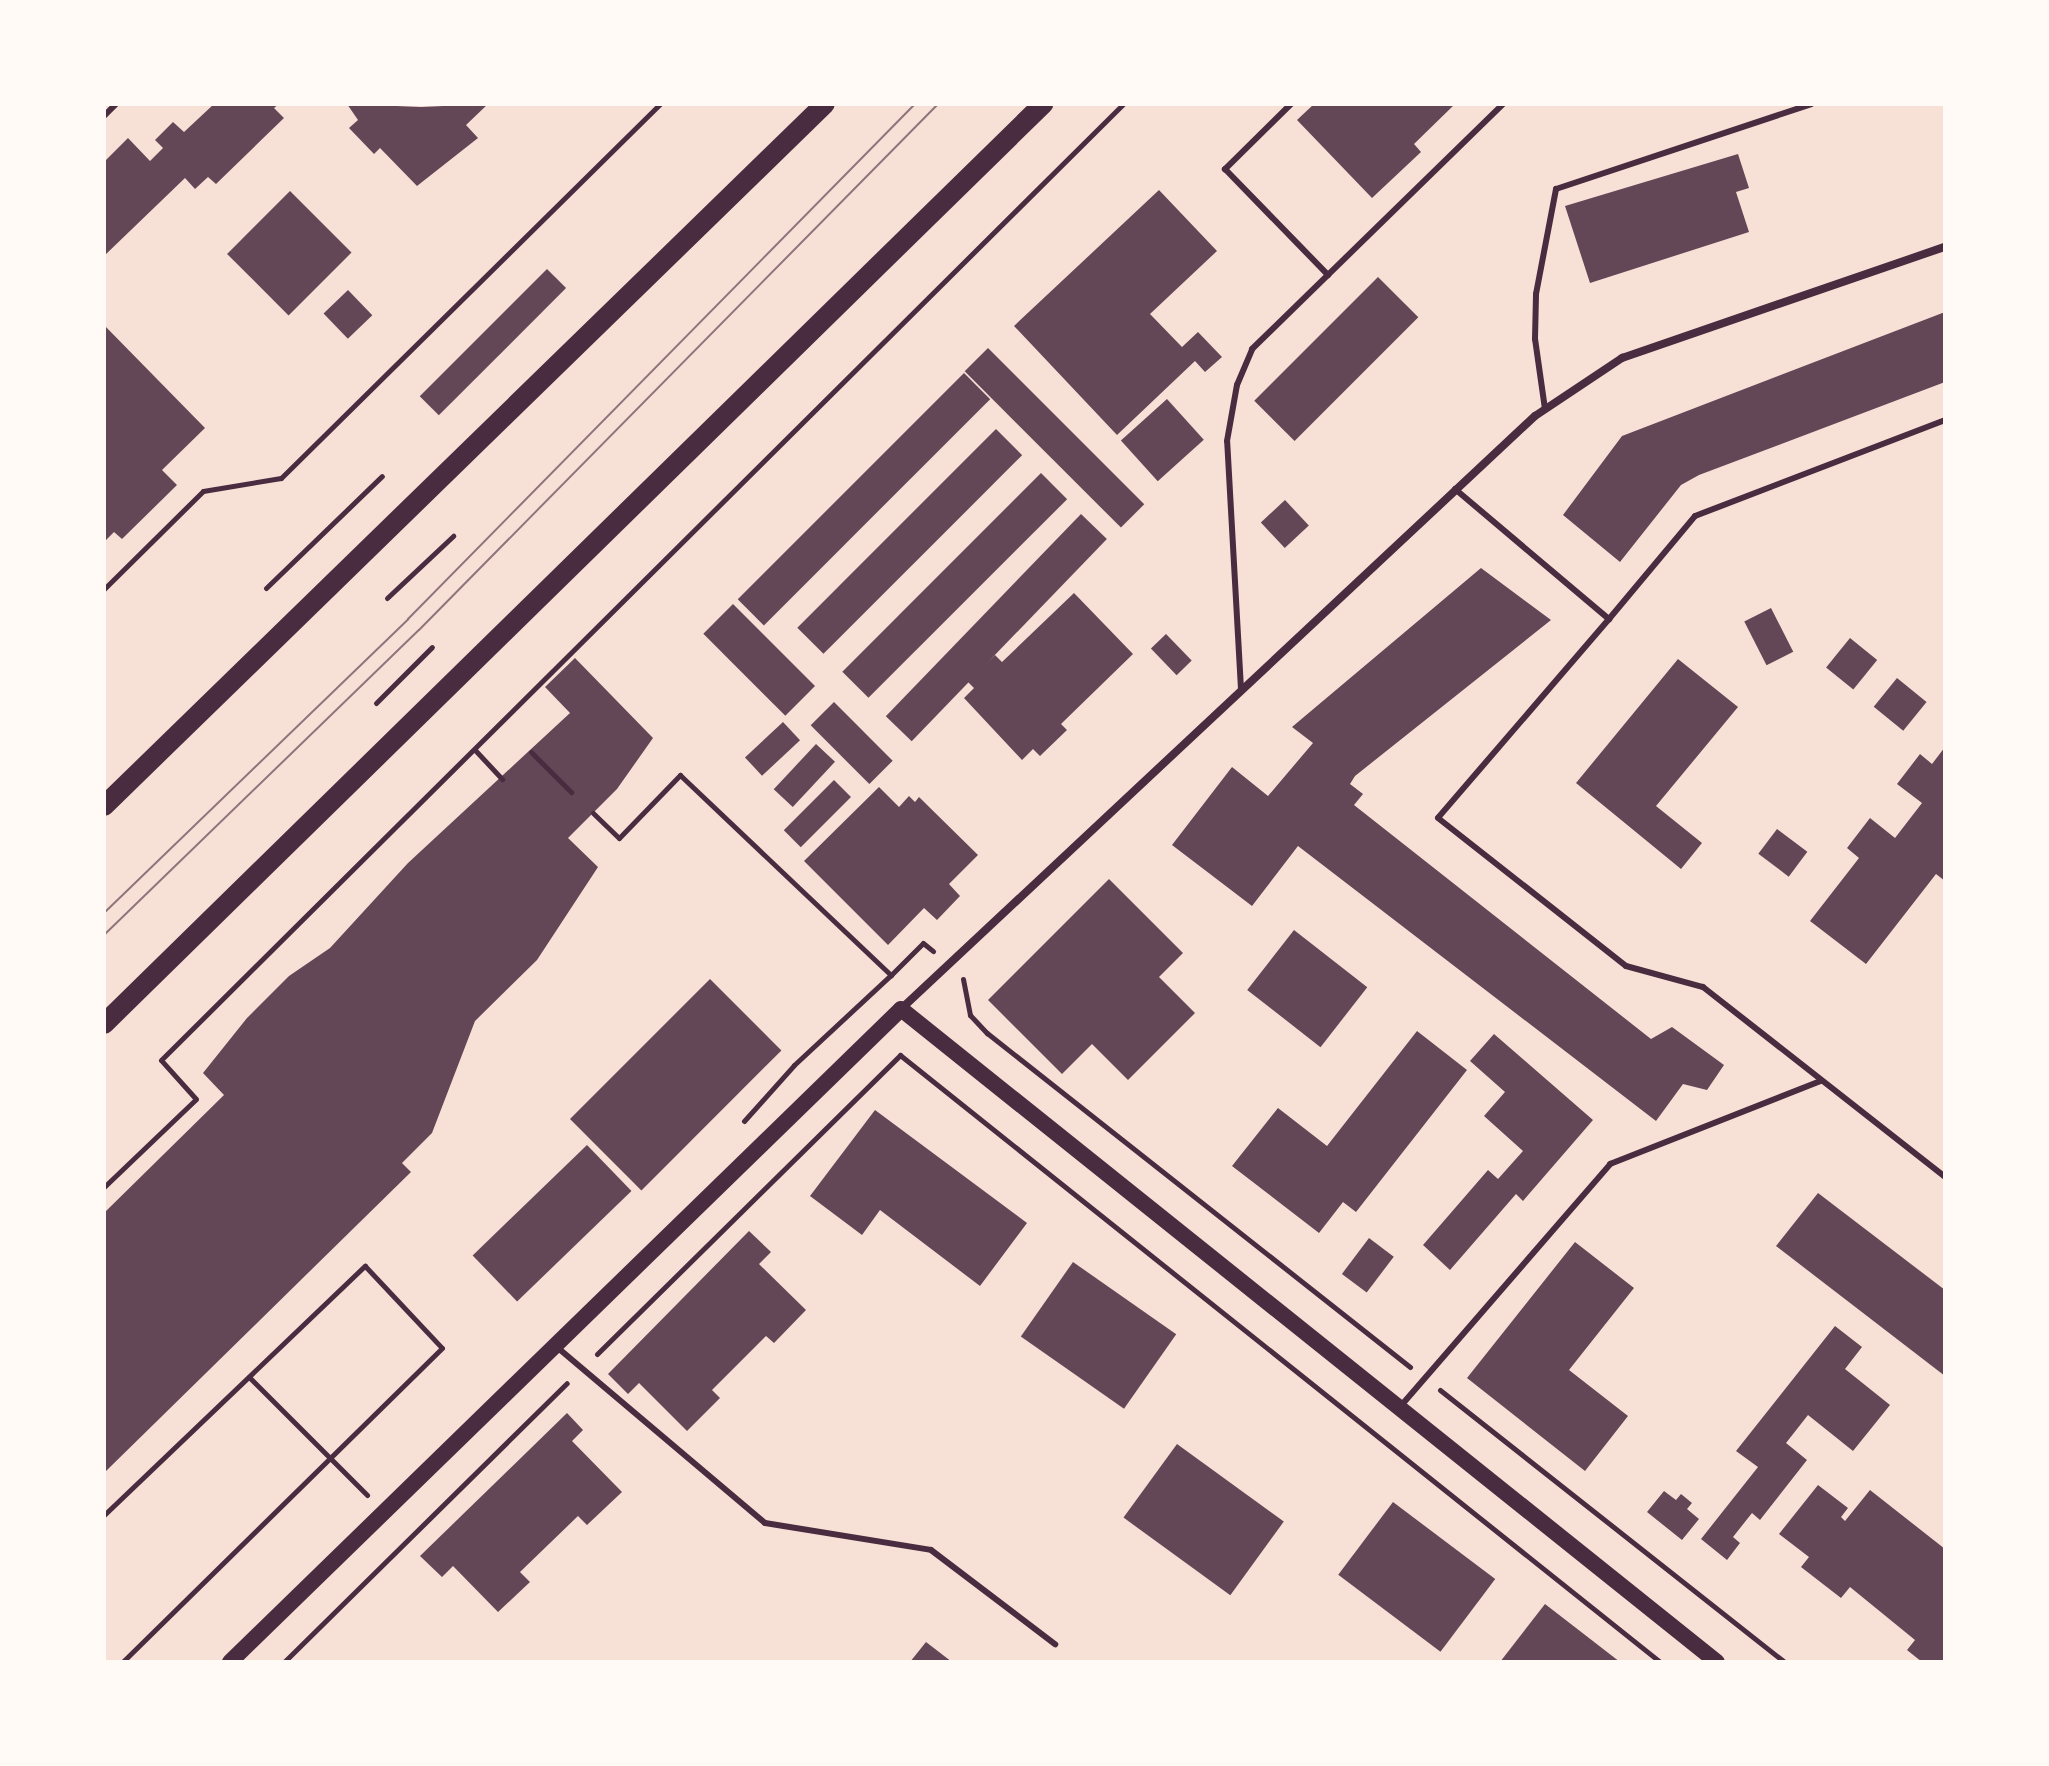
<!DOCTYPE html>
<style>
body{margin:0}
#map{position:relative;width:2049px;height:1766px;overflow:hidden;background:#f7e1d7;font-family:Manrope,sans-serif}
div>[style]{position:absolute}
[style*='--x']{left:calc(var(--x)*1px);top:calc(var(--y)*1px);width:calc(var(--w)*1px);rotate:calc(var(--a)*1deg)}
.building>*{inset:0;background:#644757;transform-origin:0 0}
.path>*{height:5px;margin:-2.5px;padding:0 2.5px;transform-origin:2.5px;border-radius:2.5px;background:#4a2c40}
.service>*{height:6px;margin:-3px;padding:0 3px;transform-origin:3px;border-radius:3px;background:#4a2c40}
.minor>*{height:8px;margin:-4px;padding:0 4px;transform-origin:4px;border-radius:4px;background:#4a2c40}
.secondary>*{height:16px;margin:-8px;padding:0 8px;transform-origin:8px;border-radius:8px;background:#4a2c40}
.primary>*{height:20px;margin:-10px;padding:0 10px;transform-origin:10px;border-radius:10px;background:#4a2c40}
.tram>*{height:2px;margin:-1px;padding:0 1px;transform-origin:1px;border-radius:1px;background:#8f747c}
span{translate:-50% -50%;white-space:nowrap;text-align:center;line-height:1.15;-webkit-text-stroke:8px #fffaf5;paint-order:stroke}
.frame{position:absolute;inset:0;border:106px solid #fffaf5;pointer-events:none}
</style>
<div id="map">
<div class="building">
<i style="clip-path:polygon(214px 104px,279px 104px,274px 108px,284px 118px,216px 184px,208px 177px,195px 189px,185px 178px,104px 256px,104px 162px,128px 138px,150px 161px,163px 148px,155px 140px,173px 122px,184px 132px)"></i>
<i style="clip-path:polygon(347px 104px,421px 107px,488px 104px,466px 125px,478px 138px,417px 186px,380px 148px,374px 154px,349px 128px,358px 120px)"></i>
<i style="clip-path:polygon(1314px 104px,1455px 104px,1414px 144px,1421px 152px,1372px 198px,1297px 120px)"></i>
<i style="clip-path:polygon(1738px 154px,1749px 188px,1736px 192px,1749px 232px,1590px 283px,1565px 206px)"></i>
<i style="clip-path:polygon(1159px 190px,1217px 251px,1150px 314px,1182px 347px,1198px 332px,1222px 357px,1205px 372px,1195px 361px,1117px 435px,1014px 326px)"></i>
<i style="left:290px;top:191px;width:87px;height:89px;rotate:45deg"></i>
<i style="left:547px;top:269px;width:27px;height:180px;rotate:45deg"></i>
<i style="left:1378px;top:277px;width:57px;height:175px;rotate:45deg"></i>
<i style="left:348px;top:290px;width:35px;height:34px;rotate:46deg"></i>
<i style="clip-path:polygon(1945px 312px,1945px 382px,1699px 475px,1681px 485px,1620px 562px,1563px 515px,1622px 436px)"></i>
<i style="clip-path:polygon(104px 325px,205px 428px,162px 470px,177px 485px,122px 539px,114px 532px,104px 542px)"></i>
<i style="left:988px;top:348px;width:221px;height:33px;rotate:45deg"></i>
<i style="left:964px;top:373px;width:37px;height:320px;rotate:45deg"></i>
<i style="left:1167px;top:399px;width:55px;height:62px;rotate:48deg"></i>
<i style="left:996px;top:429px;width:37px;height:281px;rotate:45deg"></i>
<i style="left:1041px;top:473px;width:37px;height:281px;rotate:45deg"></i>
<i style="left:1285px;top:500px;width:35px;height:33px;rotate:47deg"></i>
<i style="left:1081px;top:514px;width:36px;height:281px;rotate:44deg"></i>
<i style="clip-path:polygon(1481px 568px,1551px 620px,1355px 776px,1350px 784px,1363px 794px,1354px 805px,1651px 1039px,1672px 1027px,1724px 1065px,1707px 1090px,1683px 1084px,1656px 1121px,1298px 846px,1252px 906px,1172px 845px,1232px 767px,1268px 796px,1313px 743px,1292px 727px)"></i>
<i style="clip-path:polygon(1074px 593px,1133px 654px,1061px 724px,1067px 730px,1040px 756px,1033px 749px,1022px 760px,964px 698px,974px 688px,967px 681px,995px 655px,1002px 662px)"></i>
<i style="left:733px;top:604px;width:116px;height:42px;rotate:45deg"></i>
<i style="left:1771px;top:608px;width:49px;height:30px;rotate:63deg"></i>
<i style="left:1166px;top:634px;width:37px;height:21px;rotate:46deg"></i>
<i style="left:1850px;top:638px;width:35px;height:38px;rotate:39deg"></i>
<i style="clip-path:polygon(575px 658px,653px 738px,617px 789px,568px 838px,598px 867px,537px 960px,475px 1021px,432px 1133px,402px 1163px,411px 1172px,104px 1473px,104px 1213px,224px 1095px,203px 1073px,247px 1018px,289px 976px,330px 948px,408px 863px,570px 713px,545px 687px)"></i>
<i style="clip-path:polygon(1678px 659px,1738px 707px,1656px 806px,1702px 843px,1681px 869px,1576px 783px)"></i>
<i style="left:1897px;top:678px;width:38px;height:37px;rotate:39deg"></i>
<i style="left:834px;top:702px;width:83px;height:33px;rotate:45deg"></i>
<i style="left:783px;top:722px;width:25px;height:52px;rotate:47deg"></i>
<i style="left:816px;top:744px;width:26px;height:62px;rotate:43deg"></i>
<i style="clip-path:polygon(1945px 747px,1945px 881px,1936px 874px,1866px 964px,1810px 921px,1859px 858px,1847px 848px,1870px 818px,1895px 838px,1922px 803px,1897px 784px,1920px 754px,1932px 764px)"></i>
<i style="left:834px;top:780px;width:24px;height:71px;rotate:45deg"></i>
<i style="clip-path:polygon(879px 787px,899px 807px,909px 796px,915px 802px,919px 797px,978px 855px,949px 884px,960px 896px,937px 920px,924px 908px,888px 945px,804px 861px)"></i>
<i style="left:1777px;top:829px;width:38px;height:31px;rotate:37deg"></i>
<i style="clip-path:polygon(1109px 879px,1183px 953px,1159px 977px,1195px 1013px,1128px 1080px,1092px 1044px,1062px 1074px,988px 1000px)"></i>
<i style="left:1294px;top:930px;width:93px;height:76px;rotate:38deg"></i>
<i style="left:710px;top:979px;width:101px;height:198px;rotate:45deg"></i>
<i style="clip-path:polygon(1417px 1031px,1467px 1070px,1356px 1212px,1343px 1202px,1319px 1233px,1232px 1166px,1278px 1108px,1327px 1146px)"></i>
<i style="clip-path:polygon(1494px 1034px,1593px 1120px,1523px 1201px,1516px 1194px,1450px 1270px,1423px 1245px,1488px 1170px,1498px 1179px,1523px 1151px,1484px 1116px,1505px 1092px,1470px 1061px)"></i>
<i style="clip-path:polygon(875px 1110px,1027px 1223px,980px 1286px,880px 1210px,862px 1235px,810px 1196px)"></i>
<i style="left:587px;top:1145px;width:64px;height:159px;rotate:46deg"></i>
<i style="clip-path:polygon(1818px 1193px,1945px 1290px,1945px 1376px,1776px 1246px)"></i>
<i style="clip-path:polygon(749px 1231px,771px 1252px,759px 1264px,806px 1310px,774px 1343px,766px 1336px,712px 1390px,720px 1398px,687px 1431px,639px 1383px,628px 1394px,608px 1374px)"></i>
<i style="left:1369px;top:1238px;width:31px;height:45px;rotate:37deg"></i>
<i style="clip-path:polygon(1575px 1242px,1634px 1288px,1569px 1370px,1628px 1416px,1585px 1471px,1467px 1378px)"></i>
<i style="left:1073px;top:1262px;width:126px;height:91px;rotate:35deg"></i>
<i style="clip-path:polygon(1835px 1326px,1862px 1347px,1845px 1369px,1890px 1405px,1853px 1451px,1808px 1415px,1786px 1443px,1807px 1460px,1760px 1520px,1752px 1513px,1733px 1537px,1740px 1543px,1727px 1560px,1701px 1539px,1758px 1467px,1736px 1451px)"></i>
<i style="clip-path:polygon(567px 1413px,583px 1430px,572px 1441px,622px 1492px,587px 1525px,578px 1516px,520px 1572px,530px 1582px,498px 1612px,453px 1566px,442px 1577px,420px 1556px)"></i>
<i style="left:1177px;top:1444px;width:132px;height:91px;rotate:36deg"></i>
<i style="clip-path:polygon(1818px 1485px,1848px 1508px,1841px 1517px,1845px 1521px,1870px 1490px,1945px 1549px,1945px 1662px,1922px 1662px,1907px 1650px,1915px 1640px,1850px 1587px,1841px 1598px,1801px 1567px,1809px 1557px,1779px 1534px)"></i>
<i style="clip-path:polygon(1664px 1491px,1676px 1500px,1681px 1494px,1692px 1503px,1687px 1509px,1699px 1519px,1682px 1540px,1647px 1512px)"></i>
<i style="left:1393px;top:1502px;width:128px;height:91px;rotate:37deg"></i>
<i style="clip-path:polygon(1545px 1604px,1620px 1662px,1500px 1662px)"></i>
<i style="clip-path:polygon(926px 1642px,952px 1662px,910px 1662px)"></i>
</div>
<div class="path">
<i style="--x:266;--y:588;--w:161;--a:-44"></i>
<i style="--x:104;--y:589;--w:139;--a:-44.7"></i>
<i style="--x:203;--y:491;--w:79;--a:-9.5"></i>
<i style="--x:281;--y:478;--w:532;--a:-44.62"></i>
<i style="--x:387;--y:598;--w:91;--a:-43.2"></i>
<i style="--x:376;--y:703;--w:79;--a:-45"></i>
<i style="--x:475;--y:750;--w:40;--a:47"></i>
<i style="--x:531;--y:752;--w:57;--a:45"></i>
<i style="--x:593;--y:813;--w:36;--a:44"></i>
<i style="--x:619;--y:838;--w:88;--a:-45.9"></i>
<i style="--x:680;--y:775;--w:291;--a:43.5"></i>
<i style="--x:891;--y:975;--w:45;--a:-45"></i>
<i style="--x:923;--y:943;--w:13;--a:39"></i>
<i style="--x:963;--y:979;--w:37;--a:79"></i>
<i style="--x:970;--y:1015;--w:25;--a:47"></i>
<i style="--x:987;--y:1033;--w:539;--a:38.29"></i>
<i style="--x:744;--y:1121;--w:75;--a:-48.2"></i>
<i style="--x:794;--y:1065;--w:132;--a:-42.9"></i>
<i style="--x:104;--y:1187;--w:127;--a:-43.7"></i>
<i style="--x:196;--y:1099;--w:52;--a:-131.9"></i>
<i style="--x:161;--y:1060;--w:1356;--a:-44.82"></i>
<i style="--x:597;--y:1354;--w:426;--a:-44.6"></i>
<i style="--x:900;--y:1055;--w:973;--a:38.61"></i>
<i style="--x:249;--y:1377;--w:167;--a:45"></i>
<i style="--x:1440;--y:1390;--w:439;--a:38.3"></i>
<i style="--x:104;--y:1515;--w:361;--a:-43.7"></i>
<i style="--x:365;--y:1266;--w:112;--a:46.8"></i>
<i style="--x:442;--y:1348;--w:448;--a:135.5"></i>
<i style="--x:284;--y:1662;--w:397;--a:-44.6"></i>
</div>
<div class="service">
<i style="--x:1291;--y:104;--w:93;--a:135.4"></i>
<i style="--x:1225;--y:169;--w:148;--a:45.8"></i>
<i style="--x:104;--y:116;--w:17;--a:-45"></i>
<i style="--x:1545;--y:409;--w:71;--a:-98.1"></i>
<i style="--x:1535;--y:339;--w:45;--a:-88.7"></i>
<i style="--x:1536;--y:294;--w:107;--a:-79.2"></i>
<i style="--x:1556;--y:189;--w:269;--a:-18.4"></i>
<i style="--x:1455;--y:489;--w:202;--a:40.2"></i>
<i style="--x:1609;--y:619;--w:262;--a:130.7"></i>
<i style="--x:1438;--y:818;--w:239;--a:38.2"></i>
<i style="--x:1626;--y:966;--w:80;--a:15.3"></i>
<i style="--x:1703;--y:987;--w:308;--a:38.1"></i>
<i style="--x:1609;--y:619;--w:134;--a:-50.1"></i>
<i style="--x:1695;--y:516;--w:268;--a:-21"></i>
<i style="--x:1241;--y:689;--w:248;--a:-93.2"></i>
<i style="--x:1227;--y:441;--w:57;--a:-79.9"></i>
<i style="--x:1237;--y:385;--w:39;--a:-67"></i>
<i style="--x:1252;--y:349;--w:351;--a:-44.3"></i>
<i style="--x:558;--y:1348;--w:271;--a:40.2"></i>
<i style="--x:765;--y:1523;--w:168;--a:9.2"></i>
<i style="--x:931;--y:1550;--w:156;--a:37.2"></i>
<i style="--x:1399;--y:1408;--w:323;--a:-49.1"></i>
<i style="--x:1610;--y:1164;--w:227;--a:-21.5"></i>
</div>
<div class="minor">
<i style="--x:901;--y:1009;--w:868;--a:-43.09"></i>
<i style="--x:1535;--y:416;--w:105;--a:-33.7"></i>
<i style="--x:1622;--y:358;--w:342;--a:-19"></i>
</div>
<div class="secondary">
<i style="--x:230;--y:1662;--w:936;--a:-44.22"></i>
<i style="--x:901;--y:1009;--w:1045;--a:38.67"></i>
</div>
<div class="primary">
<i style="--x:104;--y:806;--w:1006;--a:-44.24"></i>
<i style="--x:104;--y:1024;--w:1315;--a:-44.41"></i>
</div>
<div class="tram">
<i style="--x:104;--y:913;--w:423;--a:-44"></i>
<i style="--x:408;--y:619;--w:723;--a:-45.45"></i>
<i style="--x:104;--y:935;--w:438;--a:-44.1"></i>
<i style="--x:419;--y:630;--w:739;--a:-45.38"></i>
</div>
<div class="frame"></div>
</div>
